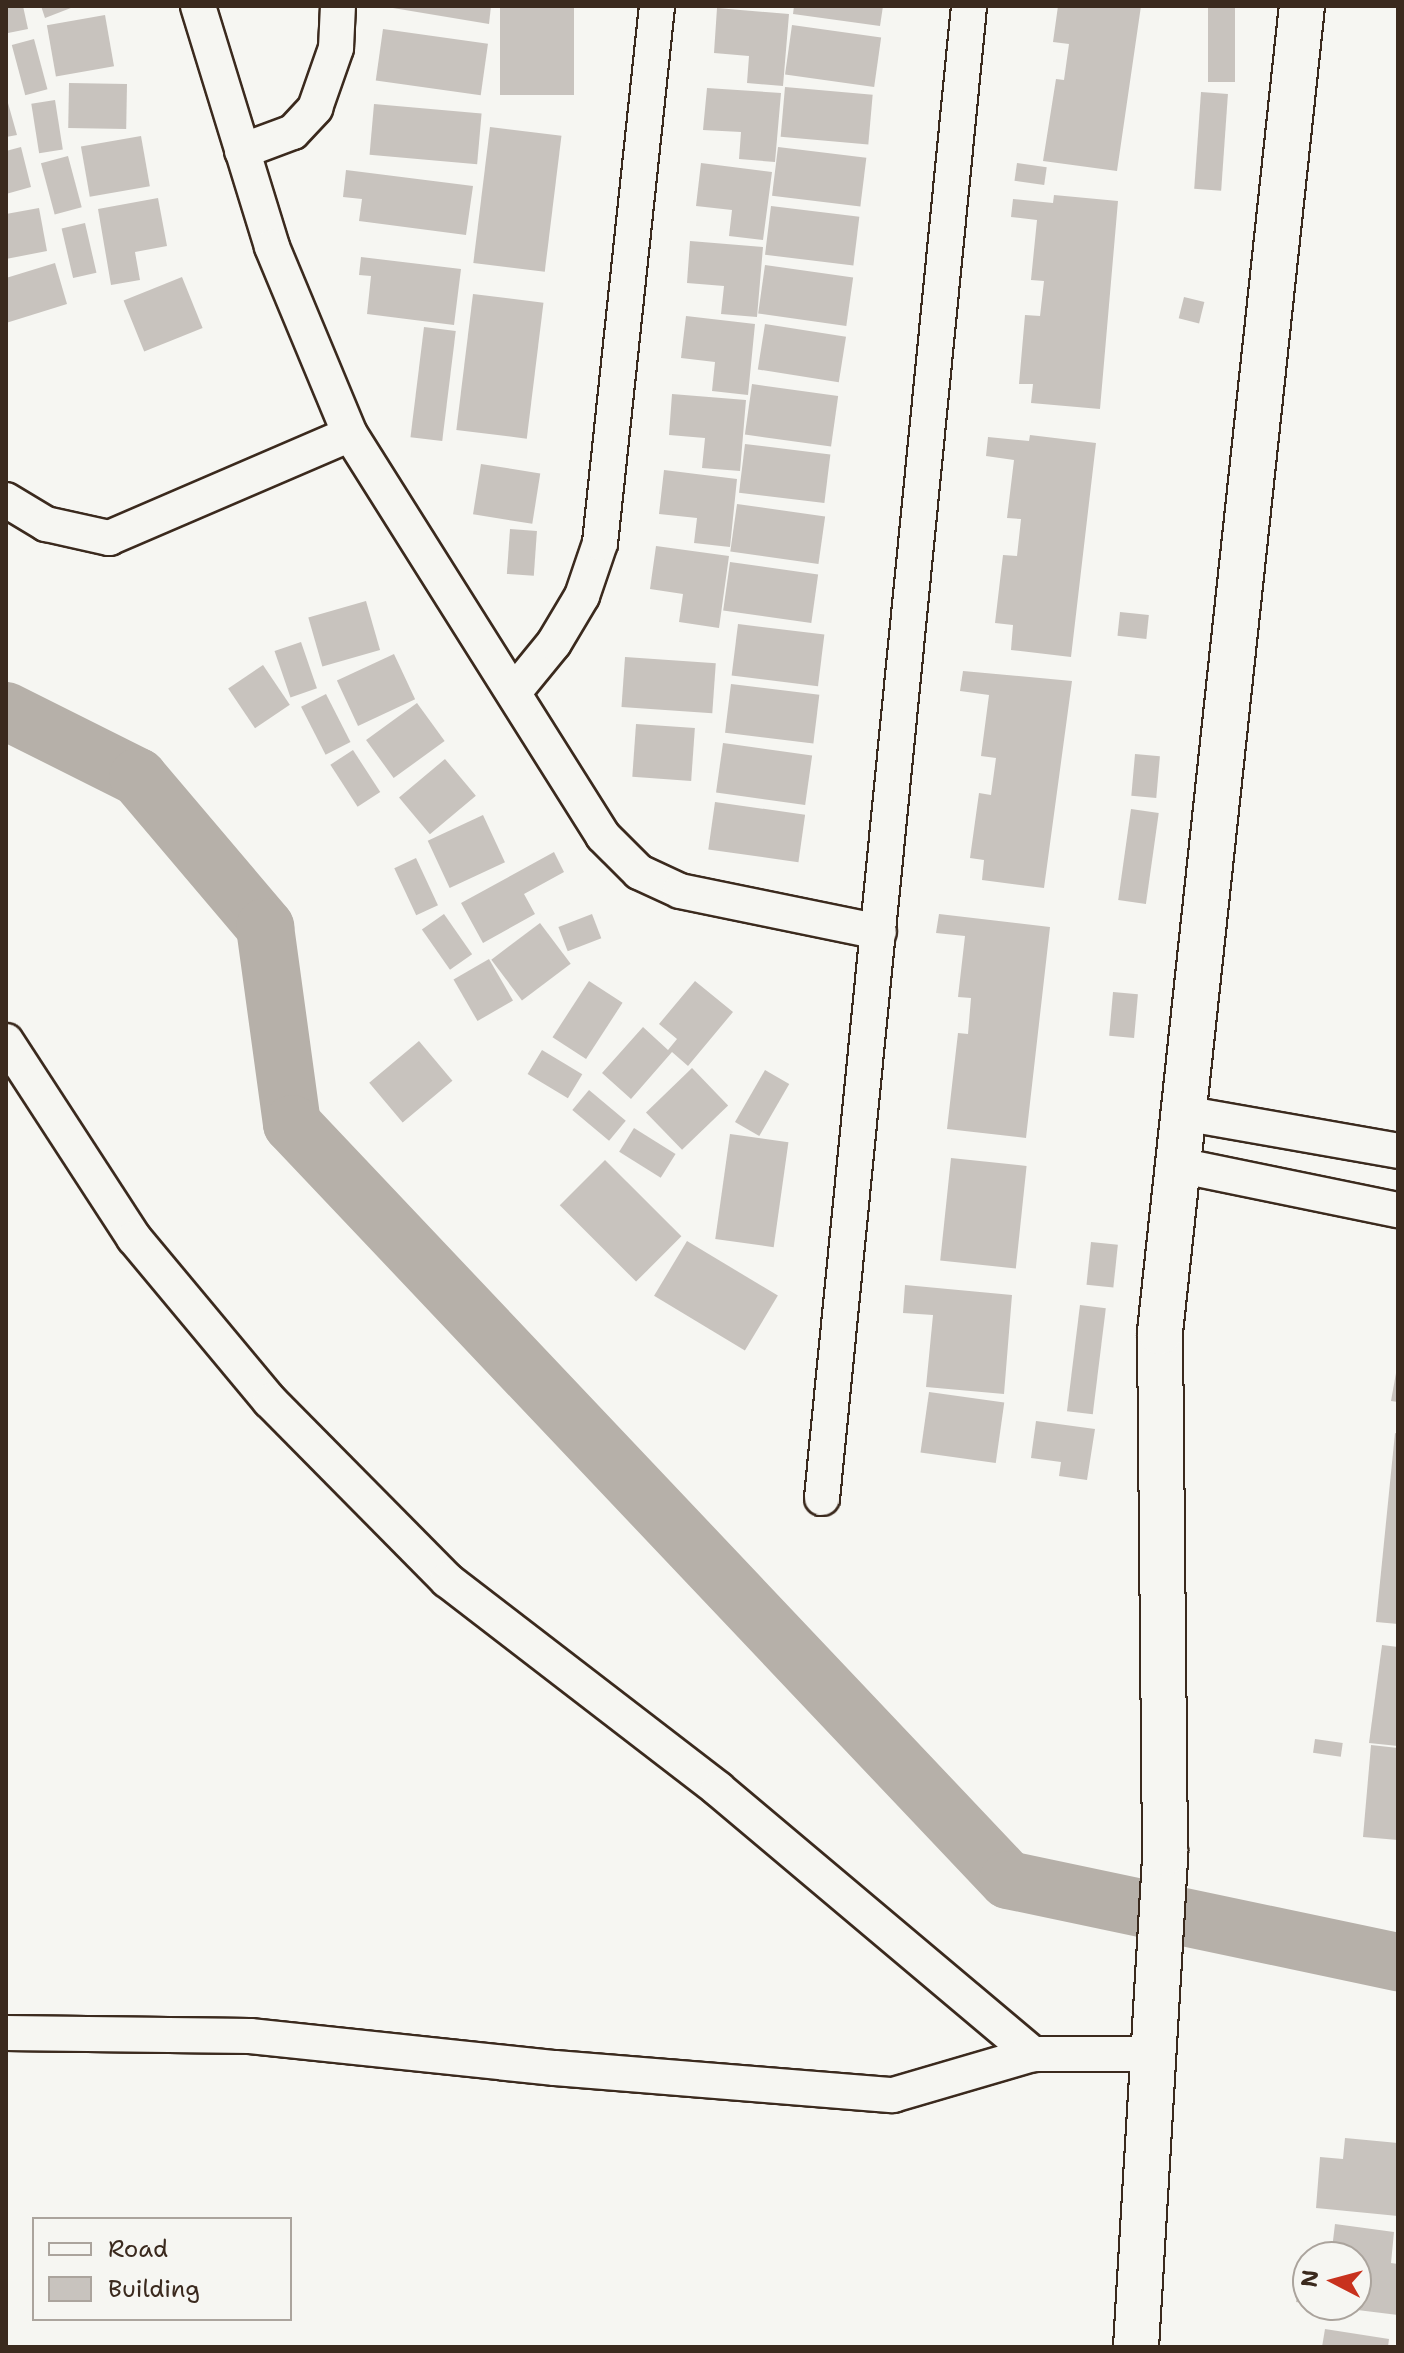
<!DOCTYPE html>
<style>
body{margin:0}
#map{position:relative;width:1404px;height:2353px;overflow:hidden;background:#f6f6f2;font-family:"Shantell Sans",sans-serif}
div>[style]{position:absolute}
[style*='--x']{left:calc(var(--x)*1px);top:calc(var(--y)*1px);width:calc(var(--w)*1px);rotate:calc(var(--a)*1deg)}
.river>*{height:58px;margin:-29px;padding:0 29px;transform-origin:29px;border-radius:29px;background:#b6b0a9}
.building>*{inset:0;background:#c8c3be;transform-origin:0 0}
.roads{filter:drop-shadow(2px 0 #3b2a1e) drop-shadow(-2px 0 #3b2a1e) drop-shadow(0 2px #3b2a1e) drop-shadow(0 -2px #3b2a1e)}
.street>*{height:34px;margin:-17px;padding:0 17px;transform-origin:17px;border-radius:17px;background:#f6f6f2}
.secondary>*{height:44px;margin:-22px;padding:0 22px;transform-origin:22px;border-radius:22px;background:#f6f6f2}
span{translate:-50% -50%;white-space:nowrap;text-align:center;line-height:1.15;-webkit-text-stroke:8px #f6f6f2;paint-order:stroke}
.frame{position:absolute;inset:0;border:8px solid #3b2a1e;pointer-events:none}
.legend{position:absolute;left:32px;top:2217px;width:260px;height:104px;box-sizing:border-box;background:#f6f6f2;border:2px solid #aba49d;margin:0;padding:10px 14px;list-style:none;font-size:24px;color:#3b2a1e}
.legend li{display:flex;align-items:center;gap:16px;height:40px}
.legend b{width:40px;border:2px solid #aba49d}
.north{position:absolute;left:1292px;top:2241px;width:80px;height:80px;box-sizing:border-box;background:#f6f6f2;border:2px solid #aba49d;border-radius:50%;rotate:276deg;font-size:22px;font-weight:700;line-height:32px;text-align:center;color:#3b2a1e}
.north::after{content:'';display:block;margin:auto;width:28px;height:36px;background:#c8321e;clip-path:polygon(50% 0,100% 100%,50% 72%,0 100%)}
</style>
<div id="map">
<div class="river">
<i style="--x:6;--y:711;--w:148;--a:26.6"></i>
<i style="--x:138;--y:777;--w:197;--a:49.7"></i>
<i style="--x:265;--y:927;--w:199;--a:82.2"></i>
<i style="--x:292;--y:1124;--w:1041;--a:46.56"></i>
<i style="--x:1008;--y:1880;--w:399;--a:11.9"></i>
</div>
<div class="building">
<i style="clip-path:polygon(6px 6px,23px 6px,28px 29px,8px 33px)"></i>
<i style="clip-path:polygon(41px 6px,76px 6px,45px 18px)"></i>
<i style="clip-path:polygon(381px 6px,491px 6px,489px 24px)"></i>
<i style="left:500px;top:6px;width:74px;height:89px"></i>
<i style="clip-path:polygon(794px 6px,883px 6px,880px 26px,793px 14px)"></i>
<i style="clip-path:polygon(1058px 6px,1141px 6px,1117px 171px,1043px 161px,1056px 79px,1064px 80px,1069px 44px,1053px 42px)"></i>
<i style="left:1208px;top:6px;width:27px;height:76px"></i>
<i style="clip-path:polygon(717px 8px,789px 14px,783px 86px,747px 83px,749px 56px,714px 53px)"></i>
<i style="left:105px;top:15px;width:52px;height:59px;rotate:80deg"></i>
<i style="left:792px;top:25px;width:90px;height:50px;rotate:8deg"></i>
<i style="left:383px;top:29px;width:106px;height:52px;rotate:8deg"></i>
<i style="left:34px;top:39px;width:52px;height:23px;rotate:75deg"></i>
<i style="left:69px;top:83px;width:58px;height:45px;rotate:1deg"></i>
<i style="left:785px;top:87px;width:88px;height:50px;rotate:5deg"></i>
<i style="clip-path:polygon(707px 88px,781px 93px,775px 162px,739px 159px,741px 132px,703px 130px)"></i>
<i style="left:1201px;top:92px;width:27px;height:97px;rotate:4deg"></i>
<i style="clip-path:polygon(6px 96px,17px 135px,6px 137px)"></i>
<i style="left:55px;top:100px;width:50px;height:24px;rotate:81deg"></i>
<i style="left:374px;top:104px;width:108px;height:51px;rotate:5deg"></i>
<i style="left:490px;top:127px;width:72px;height:137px;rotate:7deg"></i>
<i style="left:141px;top:136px;width:51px;height:61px;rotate:80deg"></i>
<i style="clip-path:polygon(21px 147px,31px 187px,6px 194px,6px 151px)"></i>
<i style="left:778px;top:147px;width:89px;height:49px;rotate:7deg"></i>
<i style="left:68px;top:156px;width:53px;height:28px;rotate:75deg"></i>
<i style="clip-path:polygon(701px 163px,772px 172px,763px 240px,729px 236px,732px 210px,696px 206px)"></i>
<i style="left:1017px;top:163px;width:30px;height:18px;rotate:8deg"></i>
<i style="clip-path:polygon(346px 170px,473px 186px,466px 235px,359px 221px,362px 199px,343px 197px)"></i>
<i style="clip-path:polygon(1054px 195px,1118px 201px,1100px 409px,1031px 403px,1033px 384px,1019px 384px,1025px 315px,1040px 316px,1044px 281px,1031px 280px,1037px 220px,1011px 217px,1013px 199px,1053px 203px)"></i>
<i style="clip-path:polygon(158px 198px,167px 246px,135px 252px,140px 280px,111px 285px,98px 209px)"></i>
<i style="left:771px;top:206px;width:89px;height:49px;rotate:7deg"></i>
<i style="clip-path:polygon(39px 208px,47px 251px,6px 259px,6px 214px)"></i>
<i style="left:85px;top:223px;width:51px;height:24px;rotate:77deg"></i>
<i style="clip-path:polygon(690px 241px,763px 247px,757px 317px,721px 314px,724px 286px,687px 283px)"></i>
<i style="clip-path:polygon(361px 257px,461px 269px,454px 325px,367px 314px,371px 276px,359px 275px)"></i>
<i style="clip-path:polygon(55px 263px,67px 304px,6px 323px,6px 278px)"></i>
<i style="left:765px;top:265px;width:89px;height:49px;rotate:8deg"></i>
<i style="left:182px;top:277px;width:55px;height:63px;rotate:68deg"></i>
<i style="left:473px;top:294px;width:71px;height:137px;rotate:7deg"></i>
<i style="left:1184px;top:297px;width:21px;height:22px;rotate:14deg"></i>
<i style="clip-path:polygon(686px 316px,755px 324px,748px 395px,712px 391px,715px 362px,681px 358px)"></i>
<i style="left:765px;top:324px;width:82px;height:46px;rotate:9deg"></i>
<i style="left:424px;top:327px;width:32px;height:111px;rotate:7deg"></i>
<i style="left:752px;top:384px;width:87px;height:51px;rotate:8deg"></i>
<i style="clip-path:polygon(672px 394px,746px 400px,740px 471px,702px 468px,705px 438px,669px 435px)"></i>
<i style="clip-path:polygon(1030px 435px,1096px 443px,1071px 657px,1011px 650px,1013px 625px,995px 623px,1003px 555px,1017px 556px,1021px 519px,1007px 518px,1014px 460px,986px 456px,988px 437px,1029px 441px)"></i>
<i style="left:745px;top:444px;width:86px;height:49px;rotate:7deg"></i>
<i style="left:481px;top:464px;width:60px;height:51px;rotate:9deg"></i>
<i style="clip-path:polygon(664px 470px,737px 479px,730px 547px,694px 543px,697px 518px,659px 514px)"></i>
<i style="left:737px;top:504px;width:89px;height:48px;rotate:8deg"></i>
<i style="left:510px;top:529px;width:27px;height:45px;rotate:4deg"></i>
<i style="clip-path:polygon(656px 546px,729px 556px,719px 628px,679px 622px,683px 594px,650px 589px)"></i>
<i style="left:730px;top:562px;width:89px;height:49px;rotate:8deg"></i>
<i style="left:366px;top:601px;width:51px;height:60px;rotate:74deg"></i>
<i style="left:1120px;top:612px;width:29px;height:24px;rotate:6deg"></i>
<i style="left:738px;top:624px;width:87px;height:52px;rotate:7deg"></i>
<i style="left:301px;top:642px;width:49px;height:28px;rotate:71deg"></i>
<i style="left:394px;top:654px;width:50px;height:63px;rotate:65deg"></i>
<i style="left:625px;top:657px;width:91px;height:50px;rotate:4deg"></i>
<i style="left:263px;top:665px;width:48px;height:42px;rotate:56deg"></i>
<i style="clip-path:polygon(963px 671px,1072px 681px,1044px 888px,982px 880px,984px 860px,970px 858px,979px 793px,991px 795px,996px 758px,981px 756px,989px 695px,960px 691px)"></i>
<i style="left:731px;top:684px;width:89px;height:49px;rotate:7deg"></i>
<i style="left:326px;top:694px;width:54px;height:28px;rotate:63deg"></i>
<i style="left:417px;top:703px;width:47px;height:63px;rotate:54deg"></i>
<i style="left:636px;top:724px;width:59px;height:53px;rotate:4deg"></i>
<i style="left:723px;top:743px;width:90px;height:50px;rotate:8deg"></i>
<i style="left:353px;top:750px;width:50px;height:27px;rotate:57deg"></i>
<i style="left:1135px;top:754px;width:25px;height:42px;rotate:5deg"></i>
<i style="left:445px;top:759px;width:48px;height:60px;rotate:50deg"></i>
<i style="left:715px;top:802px;width:91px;height:48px;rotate:8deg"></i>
<i style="left:1131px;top:809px;width:28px;height:92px;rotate:8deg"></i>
<i style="left:483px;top:815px;width:52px;height:61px;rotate:65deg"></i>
<i style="clip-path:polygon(554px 852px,564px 872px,524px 894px,535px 914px,483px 943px,461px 903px)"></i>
<i style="left:416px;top:858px;width:52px;height:24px;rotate:65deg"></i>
<i style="left:444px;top:914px;width:49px;height:27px;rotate:55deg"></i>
<i style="left:592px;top:914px;width:26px;height:36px;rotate:69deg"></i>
<i style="clip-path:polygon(939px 914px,1050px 927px,1026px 1138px,947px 1129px,958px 1033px,968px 1034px,971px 998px,958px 997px,965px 936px,936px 933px)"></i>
<i style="left:540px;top:923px;width:51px;height:61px;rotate:53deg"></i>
<i style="left:489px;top:959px;width:48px;height:41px;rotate:60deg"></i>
<i style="left:589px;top:981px;width:40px;height:67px;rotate:33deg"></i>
<i style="clip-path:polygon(695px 981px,733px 1012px,688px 1066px,672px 1052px,631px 1099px,602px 1073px,643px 1027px,668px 1050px,677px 1039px,659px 1024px)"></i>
<i style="left:1113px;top:992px;width:25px;height:44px;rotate:5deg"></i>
<i style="left:419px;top:1041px;width:52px;height:65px;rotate:50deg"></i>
<i style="left:542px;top:1050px;width:47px;height:28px;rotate:31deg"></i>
<i style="left:692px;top:1068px;width:52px;height:64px;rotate:46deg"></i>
<i style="left:765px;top:1070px;width:28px;height:60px;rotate:30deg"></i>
<i style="left:589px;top:1090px;width:48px;height:26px;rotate:40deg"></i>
<i style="left:634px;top:1128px;width:49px;height:28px;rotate:32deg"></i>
<i style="left:730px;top:1134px;width:59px;height:106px;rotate:8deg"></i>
<i style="left:951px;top:1158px;width:76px;height:103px;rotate:6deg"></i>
<i style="left:605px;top:1160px;width:108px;height:64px;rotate:45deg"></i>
<i style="left:687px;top:1241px;width:106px;height:64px;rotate:31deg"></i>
<i style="left:1091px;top:1242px;width:27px;height:43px;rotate:6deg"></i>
<i style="clip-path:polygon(905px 1285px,1012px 1295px,1004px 1394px,926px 1387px,933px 1315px,903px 1313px)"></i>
<i style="left:1080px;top:1305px;width:26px;height:107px;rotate:7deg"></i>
<i style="clip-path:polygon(1398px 1362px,1398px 1402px,1391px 1401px)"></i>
<i style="left:929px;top:1392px;width:76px;height:61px;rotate:8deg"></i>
<i style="clip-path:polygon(1036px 1421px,1095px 1429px,1087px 1480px,1059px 1476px,1061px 1462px,1031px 1458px)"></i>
<i style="clip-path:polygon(1395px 1433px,1398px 1434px,1398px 1624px,1376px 1622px)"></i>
<i style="clip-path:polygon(1382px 1645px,1398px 1647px,1398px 1746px,1369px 1743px)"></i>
<i style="left:1315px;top:1739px;width:28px;height:14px;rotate:8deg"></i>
<i style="clip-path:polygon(1371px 1745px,1398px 1748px,1398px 1840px,1363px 1837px)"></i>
<i style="clip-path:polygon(1345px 2138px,1398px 2143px,1398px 2216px,1316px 2208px,1320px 2157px,1343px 2159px)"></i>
<i style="clip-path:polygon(1335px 2224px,1394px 2232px,1391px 2263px,1398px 2264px,1398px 2315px,1333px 2307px,1356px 2305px,1356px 2257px,1331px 2257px)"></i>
<i style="clip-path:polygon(1300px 2277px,1308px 2278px,1308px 2304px,1296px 2302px)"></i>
<i style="clip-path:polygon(1325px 2329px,1389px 2339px,1388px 2347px,1322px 2347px)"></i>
</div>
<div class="roads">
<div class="street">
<i style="--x:198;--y:6;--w:252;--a:72.9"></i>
<i style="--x:272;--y:247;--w:203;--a:67.4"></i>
<i style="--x:350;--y:434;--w:475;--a:57.8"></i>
<i style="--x:603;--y:836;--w:51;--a:45"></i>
<i style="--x:639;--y:872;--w:45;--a:24.9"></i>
<i style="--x:680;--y:891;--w:203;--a:11.6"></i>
<i style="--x:242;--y:151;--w:54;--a:-20.4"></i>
<i style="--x:293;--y:132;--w:33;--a:-47"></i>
<i style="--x:315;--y:108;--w:64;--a:-70.7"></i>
<i style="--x:336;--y:48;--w:42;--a:-87.3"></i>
<i style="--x:6;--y:500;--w:47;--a:31"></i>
<i style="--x:46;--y:524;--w:65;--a:12.5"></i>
<i style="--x:109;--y:538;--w:262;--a:-23.3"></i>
<i style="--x:514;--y:692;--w:63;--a:-50.8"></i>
<i style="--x:554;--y:643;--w:55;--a:-59.2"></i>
<i style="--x:582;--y:596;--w:56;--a:-71.2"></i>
<i style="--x:600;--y:543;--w:540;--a:-83.94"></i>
<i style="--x:6;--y:1041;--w:235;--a:57"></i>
<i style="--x:134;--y:1238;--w:212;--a:50.2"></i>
<i style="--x:270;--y:1401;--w:252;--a:45.3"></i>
<i style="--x:447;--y:1580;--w:342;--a:37.6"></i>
<i style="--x:718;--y:1789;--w:412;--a:40.1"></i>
<i style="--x:1033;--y:2054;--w:118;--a:0"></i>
<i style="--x:1183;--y:1113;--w:218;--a:10"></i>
<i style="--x:1178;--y:1165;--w:225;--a:11.6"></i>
<i style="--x:822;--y:1498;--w:1499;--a:-84.37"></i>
<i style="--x:6;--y:2033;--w:244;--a:0.7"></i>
<i style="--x:250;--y:2036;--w:307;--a:6"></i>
<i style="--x:555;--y:2068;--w:339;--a:4.6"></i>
<i style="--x:893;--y:2095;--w:146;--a:-16.3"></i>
</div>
<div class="secondary">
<i style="--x:1136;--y:2347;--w:495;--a:-86.6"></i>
<i style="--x:1165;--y:1853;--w:521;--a:-90.55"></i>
<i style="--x:1160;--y:1332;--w:1334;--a:-83.89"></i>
</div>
</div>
<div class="frame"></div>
<ul class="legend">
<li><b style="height:10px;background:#f6f6f2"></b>Road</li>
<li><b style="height:22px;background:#c8c3be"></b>Building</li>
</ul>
<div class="north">N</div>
</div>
